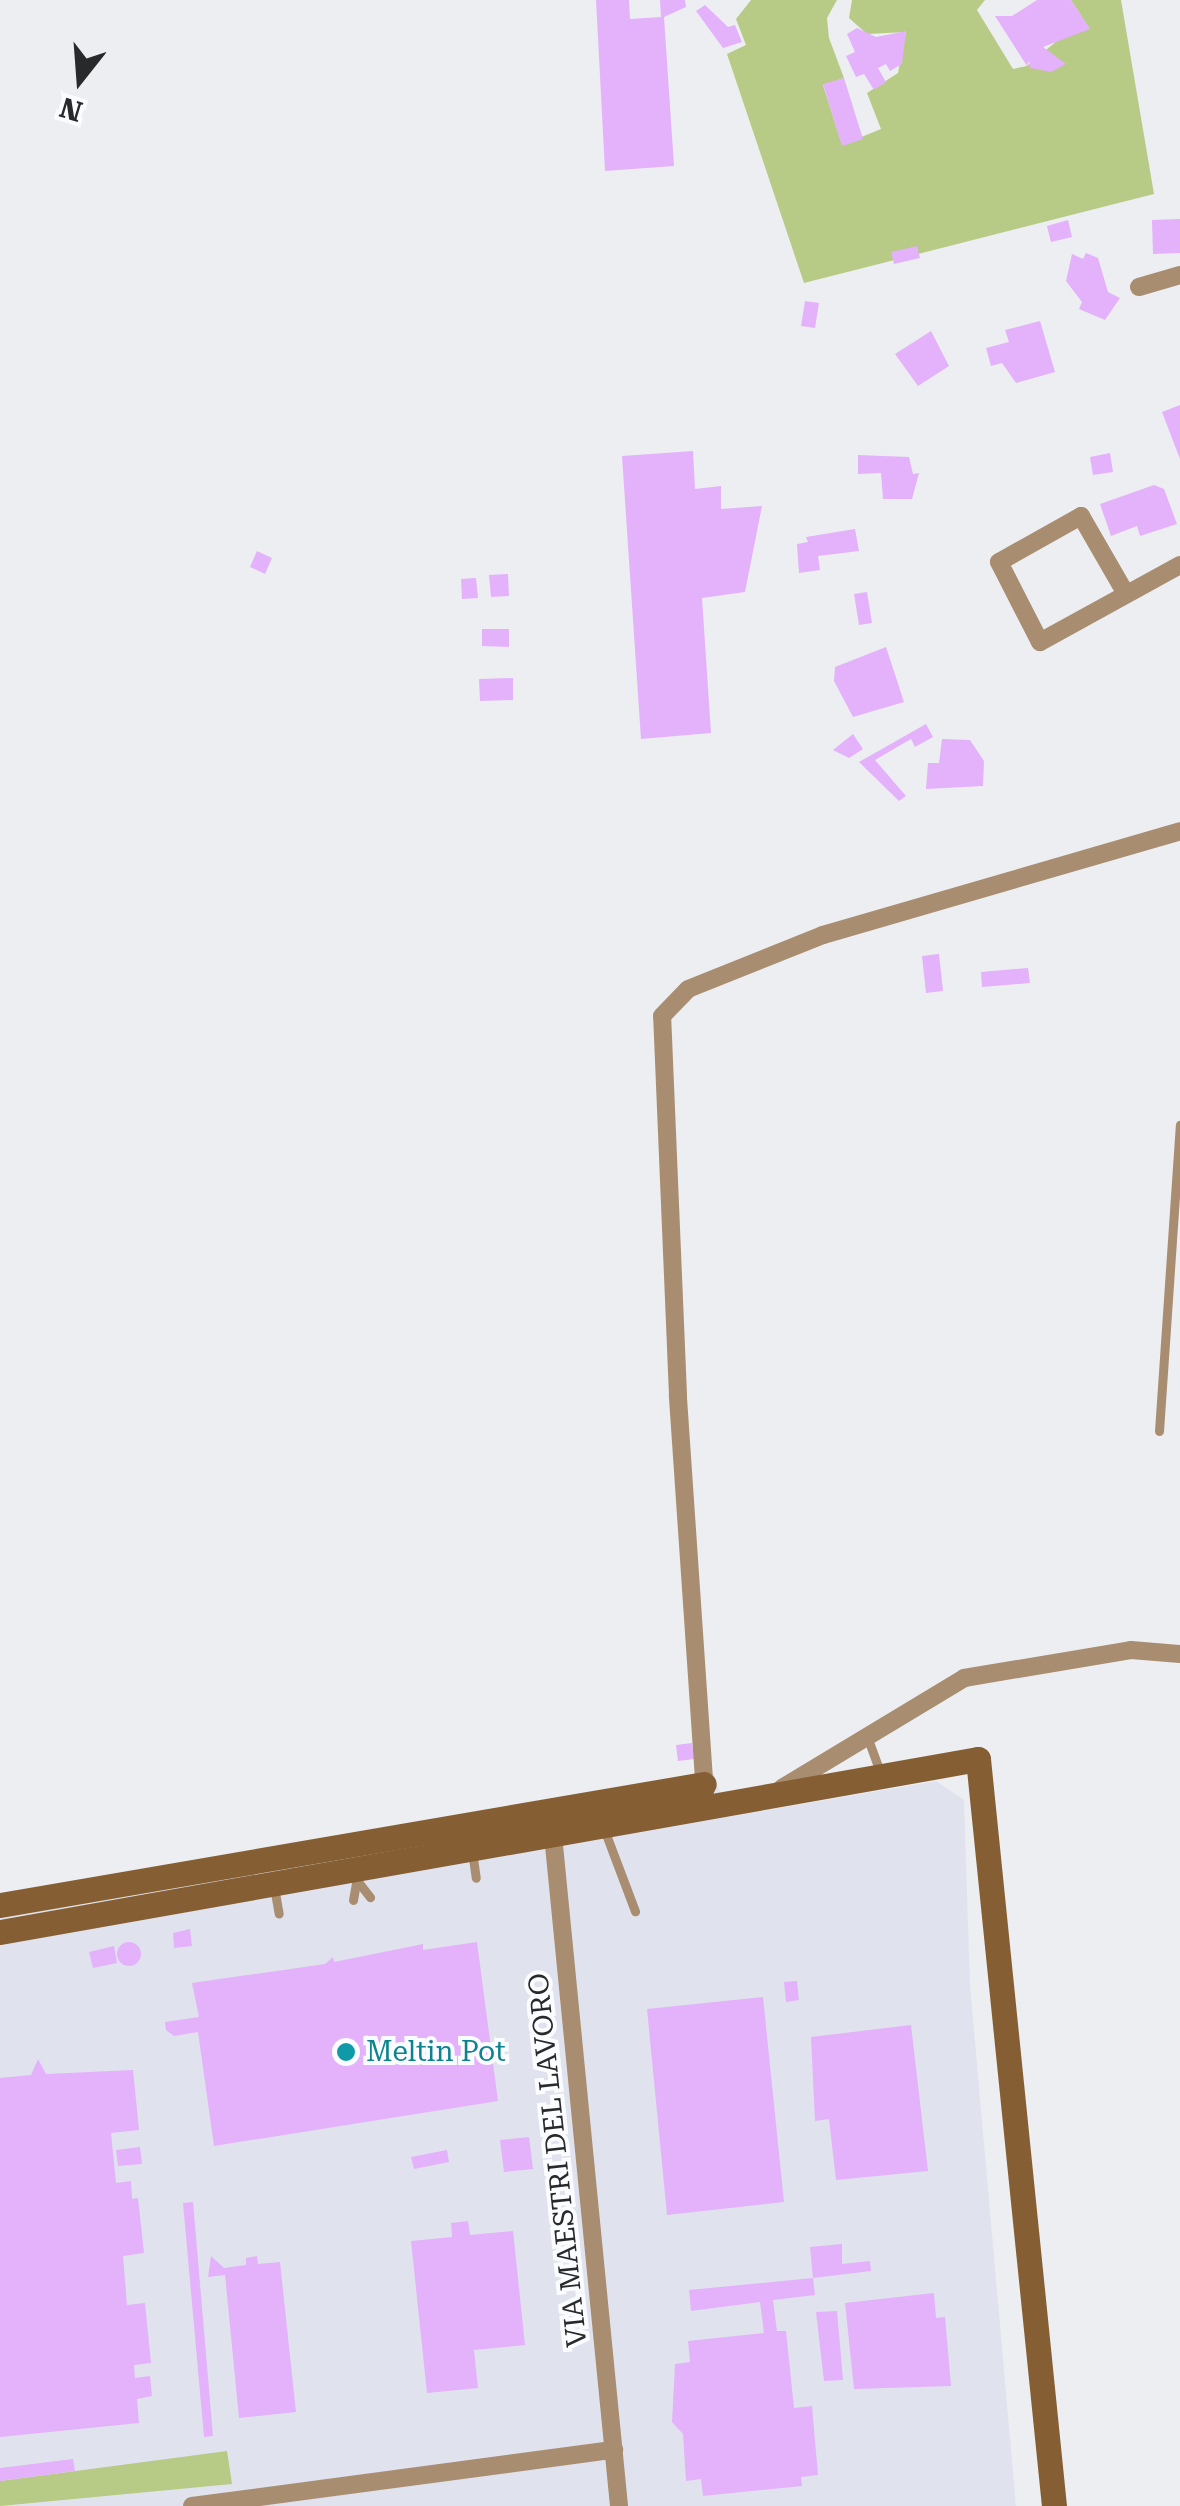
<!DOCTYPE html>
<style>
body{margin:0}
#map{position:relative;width:1180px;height:2506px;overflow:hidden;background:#edeef2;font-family:"Roboto Serif",serif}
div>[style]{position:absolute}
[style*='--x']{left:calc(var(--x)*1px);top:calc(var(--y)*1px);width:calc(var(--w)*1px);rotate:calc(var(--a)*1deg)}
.built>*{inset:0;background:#e0e3ee}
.green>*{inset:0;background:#b7ca86}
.building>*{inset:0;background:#e4b1fb}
.round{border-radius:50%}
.lane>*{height:9px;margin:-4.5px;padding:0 4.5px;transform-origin:4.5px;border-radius:4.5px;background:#a98d71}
.street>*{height:18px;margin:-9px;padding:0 9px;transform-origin:9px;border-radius:9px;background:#a98d71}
.secondary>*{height:25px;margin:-12.5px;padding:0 12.5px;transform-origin:12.5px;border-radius:12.5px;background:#855f33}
.dots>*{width:28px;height:28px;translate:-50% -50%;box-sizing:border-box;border:5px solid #fbfcff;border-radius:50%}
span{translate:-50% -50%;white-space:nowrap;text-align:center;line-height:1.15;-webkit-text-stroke:8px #fbfcff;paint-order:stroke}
.culture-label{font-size:28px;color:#0d838f}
.left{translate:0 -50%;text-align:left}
.street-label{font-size:28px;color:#28292a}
.north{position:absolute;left:30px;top:30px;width:100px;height:100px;-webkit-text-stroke:8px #fbfcff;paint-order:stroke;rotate:197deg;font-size:28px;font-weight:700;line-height:40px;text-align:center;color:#28292a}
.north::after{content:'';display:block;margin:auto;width:35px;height:45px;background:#28292a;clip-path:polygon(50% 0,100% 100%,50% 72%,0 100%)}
</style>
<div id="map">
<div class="built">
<i style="clip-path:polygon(714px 1774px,728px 1817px,936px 1781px,964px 1800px,970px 1985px,1016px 2506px,0 2506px,0 1894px)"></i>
</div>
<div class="green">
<i style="clip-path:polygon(751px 0,837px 0,827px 18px,829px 38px,844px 78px,823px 85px,842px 145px,881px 129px,867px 93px,898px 73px,906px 32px,867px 34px,849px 18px,852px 0,985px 0,977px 10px,1013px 69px,1027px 66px,1064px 35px,1089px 28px,1071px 0,1121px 0,1154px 194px,804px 283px,727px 54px,746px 45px,736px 19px)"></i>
<i style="clip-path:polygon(227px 2451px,232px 2484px,0 2506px,0 2481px)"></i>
</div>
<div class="building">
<i style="clip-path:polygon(596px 0,629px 0,630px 19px,661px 17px,660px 0,685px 0,686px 7px,664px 17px,674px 166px,605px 171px)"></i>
<i style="clip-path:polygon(1037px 0,1071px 0,1090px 29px,1043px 47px,1066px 64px,1051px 72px,1030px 68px,1029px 61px,1027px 66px,995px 16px,1012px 16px)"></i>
<i style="clip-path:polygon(705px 5px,728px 27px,735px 25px,742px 42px,723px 48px,696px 11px)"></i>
<i style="clip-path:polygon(857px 28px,876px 37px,906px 31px,902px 64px,890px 71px,886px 64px,878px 68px,886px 82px,874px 90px,864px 74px,856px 77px,846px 56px,855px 52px,847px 34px)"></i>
<i style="clip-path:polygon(844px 78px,863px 139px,842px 146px,823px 84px)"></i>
<i style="clip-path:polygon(1180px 219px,1180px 253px,1153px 254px,1152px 220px)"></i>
<i style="clip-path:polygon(1068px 220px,1072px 237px,1051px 242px,1047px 226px)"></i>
<i style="clip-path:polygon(917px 246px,920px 258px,894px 264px,891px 252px)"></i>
<i style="clip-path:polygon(1086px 253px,1098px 258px,1108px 292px,1120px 298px,1105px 320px,1079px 309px,1082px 302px,1066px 281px,1072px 254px,1083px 259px)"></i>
<i style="clip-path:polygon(805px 301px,819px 303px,815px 328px,801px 326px)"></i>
<i style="clip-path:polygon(1040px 321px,1055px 372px,1016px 383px,1002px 363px,991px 366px,986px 348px,1009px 342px,1005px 330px)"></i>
<i style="clip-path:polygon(931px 331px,949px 366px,918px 386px,895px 354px)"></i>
<i style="clip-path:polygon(1180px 405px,1180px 459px,1162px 412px)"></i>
<i style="clip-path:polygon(693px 451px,695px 489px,721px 486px,721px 509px,762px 506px,745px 592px,702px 598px,711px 733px,641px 739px,622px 456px)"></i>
<i style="clip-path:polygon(1110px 453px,1113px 472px,1093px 475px,1090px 457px)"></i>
<i style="clip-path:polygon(858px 455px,909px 457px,913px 474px,919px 473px,912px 499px,883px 499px,881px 473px,858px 474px)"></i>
<i style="clip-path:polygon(1154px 485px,1164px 489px,1177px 524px,1140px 536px,1137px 526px,1111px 536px,1100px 504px)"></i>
<i style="clip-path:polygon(855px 529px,859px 551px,818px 556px,820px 570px,799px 573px,797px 544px,808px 542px,806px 537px)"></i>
<i style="clip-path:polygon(257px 551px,272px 558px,265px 574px,250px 567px)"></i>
<i style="clip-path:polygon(508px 574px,509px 596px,491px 597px,489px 575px)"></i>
<i style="clip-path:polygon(476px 578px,478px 598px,462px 599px,461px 579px)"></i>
<i style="clip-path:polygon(867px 592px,872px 623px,859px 625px,854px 594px)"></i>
<i style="clip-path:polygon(482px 629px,509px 629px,509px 647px,482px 646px)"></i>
<i style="clip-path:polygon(886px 647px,904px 702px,853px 717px,834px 681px,835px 667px)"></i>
<i style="clip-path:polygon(513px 678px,513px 700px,480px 701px,479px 679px)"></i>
<i style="clip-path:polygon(926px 724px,933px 737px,915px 747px,911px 739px,875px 760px,906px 796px,899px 801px,859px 762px)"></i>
<i style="clip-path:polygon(853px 734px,863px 749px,849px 758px,833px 750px)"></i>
<i style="clip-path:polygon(942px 739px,970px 740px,984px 761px,983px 786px,926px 789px,928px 763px,939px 763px)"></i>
<i style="clip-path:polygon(939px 954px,943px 991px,926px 993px,922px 956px)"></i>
<i style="clip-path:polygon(1028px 968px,1030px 983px,982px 987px,981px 972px)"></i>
<i style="clip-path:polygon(692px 1743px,694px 1759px,678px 1761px,676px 1745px)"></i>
<i style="clip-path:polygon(190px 1929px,192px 1946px,174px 1948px,173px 1933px)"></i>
<i style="clip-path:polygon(477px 1942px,498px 2101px,214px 2146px,198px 2032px,174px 2036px,166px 2030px,165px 2022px,199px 2017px,192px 1983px,325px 1964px,333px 1957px,334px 1962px,423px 1944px,423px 1950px)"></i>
<i class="round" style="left:117px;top:1942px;width:24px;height:24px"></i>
<i style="clip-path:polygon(114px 1946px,117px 1963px,93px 1968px,89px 1952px)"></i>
<i style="clip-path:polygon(797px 1981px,799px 2000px,786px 2002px,784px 1982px)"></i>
<i style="clip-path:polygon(763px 1997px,784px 2202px,667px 2215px,647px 2009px)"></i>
<i style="clip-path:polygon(911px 2025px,928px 2171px,836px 2180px,829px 2119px,815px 2121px,811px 2037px)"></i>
<i style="clip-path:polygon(38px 2059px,46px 2074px,133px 2070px,139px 2130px,111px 2133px,116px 2183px,131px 2181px,132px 2199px,138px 2198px,144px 2253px,123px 2256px,127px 2305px,145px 2303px,151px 2363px,134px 2365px,135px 2378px,150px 2376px,152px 2396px,137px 2399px,139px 2423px,0 2437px,0 2078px,31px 2075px)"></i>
<i style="clip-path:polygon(529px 2137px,533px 2169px,504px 2172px,500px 2140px)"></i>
<i style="clip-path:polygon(140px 2147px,142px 2164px,118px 2166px,116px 2150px)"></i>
<i style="clip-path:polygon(447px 2150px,449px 2162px,414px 2169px,411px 2157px)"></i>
<i style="clip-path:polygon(193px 2202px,213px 2436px,204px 2437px,183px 2203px)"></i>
<i style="clip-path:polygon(468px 2221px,470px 2235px,513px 2231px,525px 2345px,474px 2350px,478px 2388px,427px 2393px,411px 2241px,452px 2237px,451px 2223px)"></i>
<i style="clip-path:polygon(842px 2244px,842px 2264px,870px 2261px,871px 2271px,813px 2278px,810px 2247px)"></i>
<i style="clip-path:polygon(211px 2256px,224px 2268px,246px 2265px,246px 2258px,257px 2256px,258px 2264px,280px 2262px,296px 2412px,239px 2418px,225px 2275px,208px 2277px)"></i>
<i style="clip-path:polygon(813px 2278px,815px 2295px,773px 2300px,777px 2331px,786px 2331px,794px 2408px,812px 2406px,818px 2475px,801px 2477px,802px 2486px,703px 2496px,701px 2479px,686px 2481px,683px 2434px,672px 2422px,675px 2364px,690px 2362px,688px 2341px,764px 2333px,760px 2302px,691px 2311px,689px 2290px)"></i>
<i style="clip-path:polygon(934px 2293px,936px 2318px,945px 2317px,951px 2386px,854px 2389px,845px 2303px)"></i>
<i style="clip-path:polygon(837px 2311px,843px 2380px,824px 2381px,816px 2312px)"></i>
<i style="clip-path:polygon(73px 2459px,75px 2471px,0 2481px,0 2468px)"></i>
</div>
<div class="lane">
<i style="--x:1159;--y:1431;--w:307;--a:-86.1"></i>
<i style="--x:868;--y:1739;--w:35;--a:70"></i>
<i style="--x:604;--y:1829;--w:88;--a:69.3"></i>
<i style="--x:472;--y:1851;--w:27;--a:82"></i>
<i style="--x:359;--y:1883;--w:18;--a:52"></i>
<i style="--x:274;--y:1887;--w:27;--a:80"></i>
<i style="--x:353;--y:1900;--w:29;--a:-80"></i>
</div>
<div class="street">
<i style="--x:1139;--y:287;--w:43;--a:-16.3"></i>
<i style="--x:1126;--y:594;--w:90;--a:-120"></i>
<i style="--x:1081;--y:516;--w:94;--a:150.7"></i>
<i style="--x:999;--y:562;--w:90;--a:62.9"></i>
<i style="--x:1040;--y:642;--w:160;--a:-28.8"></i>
<i style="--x:782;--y:1788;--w:213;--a:-31.1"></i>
<i style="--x:964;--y:1678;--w:169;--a:-9.5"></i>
<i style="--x:1131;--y:1650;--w:49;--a:4.7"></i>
<i style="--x:705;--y:1794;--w:400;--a:-93.9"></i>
<i style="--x:678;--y:1395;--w:379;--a:-92.4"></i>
<i style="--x:662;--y:1016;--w:37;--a:-46"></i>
<i style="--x:688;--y:989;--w:145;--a:-21.8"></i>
<i style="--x:823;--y:935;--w:372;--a:-16.2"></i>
<i style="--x:552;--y:1825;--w:684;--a:84.38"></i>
<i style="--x:192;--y:2506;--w:426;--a:-7.6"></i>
</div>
<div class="secondary">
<i style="--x:0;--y:1905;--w:714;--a:-9.75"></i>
<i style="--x:0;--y:1932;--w:993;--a:-10.03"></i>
<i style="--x:978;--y:1759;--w:751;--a:84.19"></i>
</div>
<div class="dots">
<i style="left:346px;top:2052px;background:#0f9aa8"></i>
</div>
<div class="culture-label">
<span class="left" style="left:366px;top:2052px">Meltin Pot</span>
</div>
<div class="street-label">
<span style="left:558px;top:2160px;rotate:-96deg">VIA MAESTRI DEL LAVORO</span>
</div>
<div class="north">N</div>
</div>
